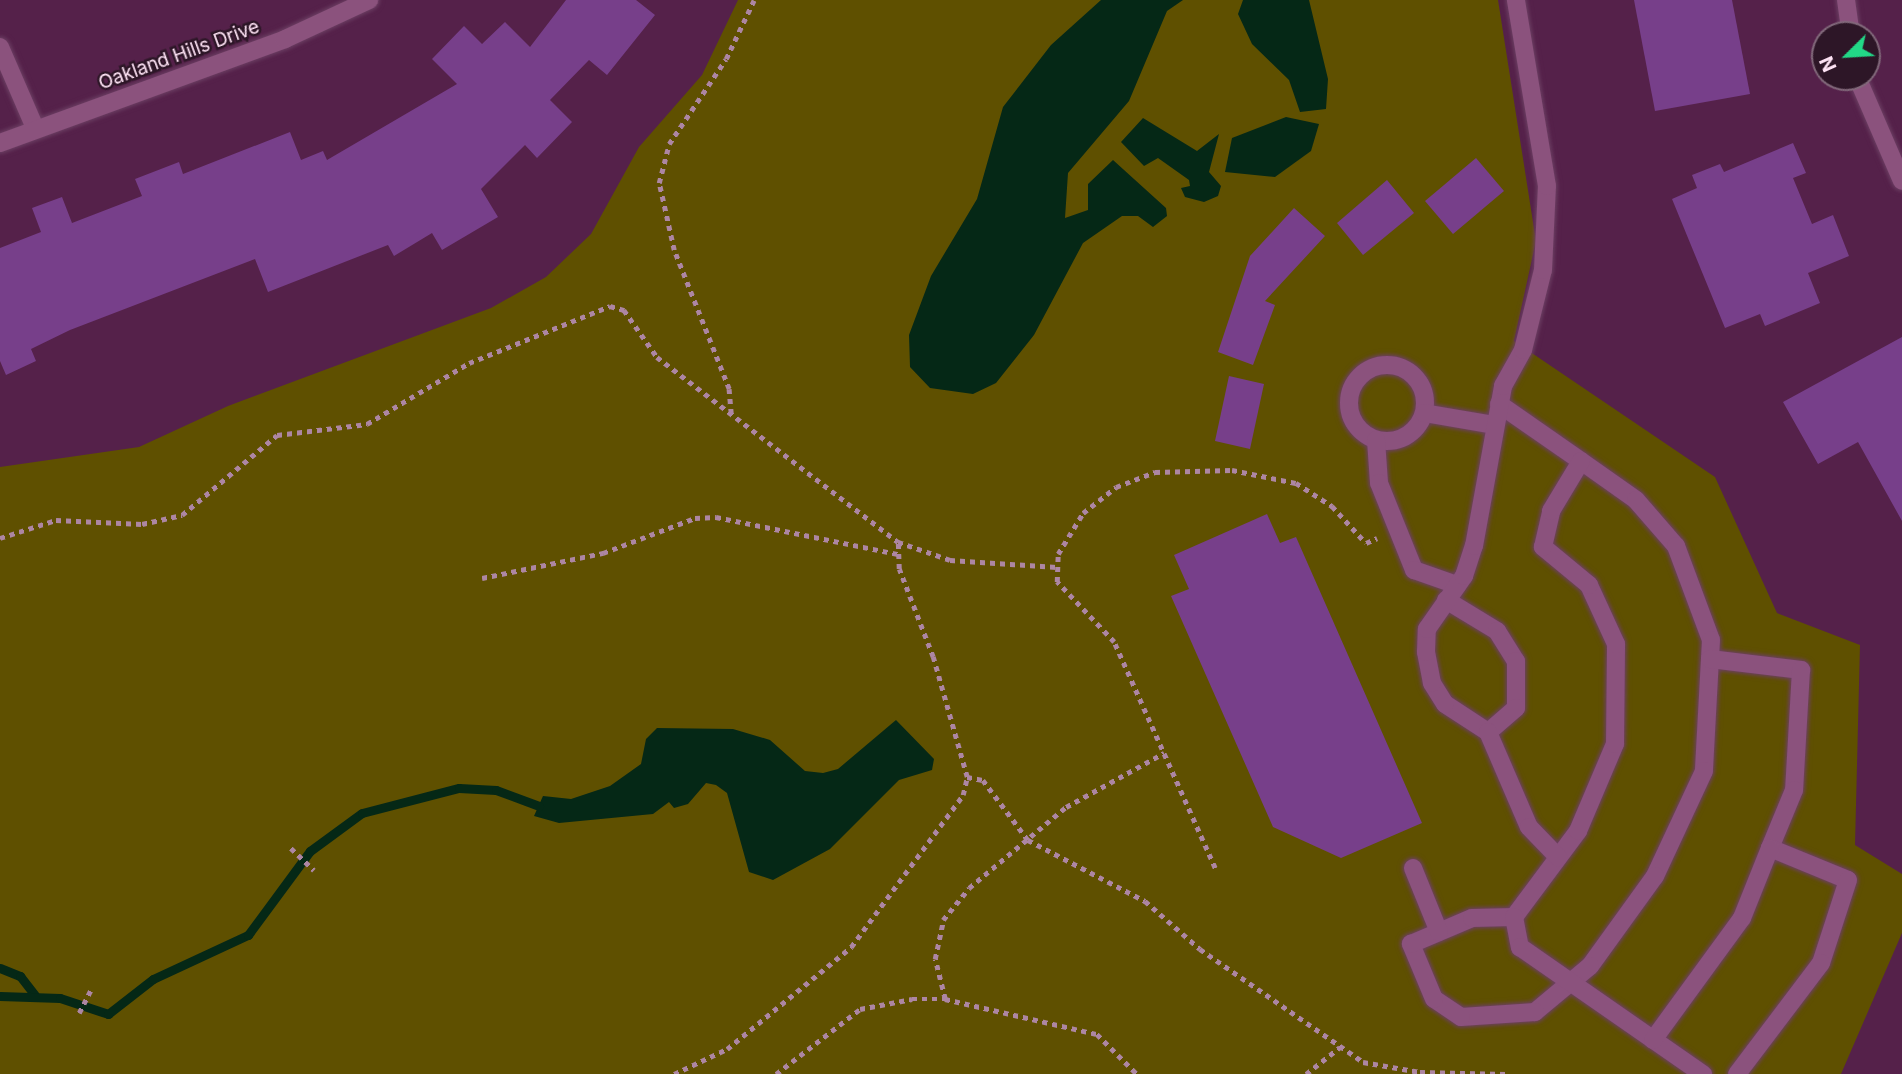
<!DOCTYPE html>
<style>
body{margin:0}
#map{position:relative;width:1902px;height:1074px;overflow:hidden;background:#55214a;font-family:Inter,sans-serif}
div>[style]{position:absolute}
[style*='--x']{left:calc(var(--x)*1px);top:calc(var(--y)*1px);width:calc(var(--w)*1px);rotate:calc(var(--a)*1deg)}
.green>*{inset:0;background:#5f5000}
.water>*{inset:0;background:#052816}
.stream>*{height:9px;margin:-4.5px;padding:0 4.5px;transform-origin:4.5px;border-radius:4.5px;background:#052816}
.building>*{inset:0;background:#773f8a}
.path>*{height:4.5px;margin-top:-2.25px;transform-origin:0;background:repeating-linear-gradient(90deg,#ad86a3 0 5px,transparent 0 10px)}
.roads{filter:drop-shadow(0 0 2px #6c3f63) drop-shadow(0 0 2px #6c3f63)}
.minor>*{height:18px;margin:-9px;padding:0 9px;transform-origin:9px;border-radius:9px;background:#8b527d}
.minor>.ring{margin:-9px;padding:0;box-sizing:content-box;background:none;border:18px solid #8b527d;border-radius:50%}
span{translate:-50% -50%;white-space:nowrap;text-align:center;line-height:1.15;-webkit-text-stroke:5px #2d1627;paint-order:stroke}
.street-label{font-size:19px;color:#ffe4f6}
.north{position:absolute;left:1811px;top:21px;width:70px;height:70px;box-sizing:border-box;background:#2d1627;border:2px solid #81687a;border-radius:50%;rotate:246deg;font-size:19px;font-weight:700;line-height:28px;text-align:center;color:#ffe4f6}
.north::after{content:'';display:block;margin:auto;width:24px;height:32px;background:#22d887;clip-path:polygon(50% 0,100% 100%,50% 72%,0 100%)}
</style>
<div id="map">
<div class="green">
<i style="clip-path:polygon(738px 0,1498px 0,1536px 241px,1514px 341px,1715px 477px,1777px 613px,1860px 645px,1855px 845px,1902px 874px,1902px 933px,1841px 1074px,0 1074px,0 467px,139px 447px,228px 406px,491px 308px,546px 277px,591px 234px,639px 147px,702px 75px)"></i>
</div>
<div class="water">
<i style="clip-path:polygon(1101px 0,1183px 0,1167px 11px,1129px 101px,1068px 173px,1065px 218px,1088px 210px,1088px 184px,1113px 160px,1166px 208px,1167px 216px,1153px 227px,1138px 216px,1122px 216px,1083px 243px,1034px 335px,996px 383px,973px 394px,930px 388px,910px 367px,909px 335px,931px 276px,977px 199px,1003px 107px,1051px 45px)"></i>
<i style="clip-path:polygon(1243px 0,1309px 0,1328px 79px,1326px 109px,1300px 112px,1289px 80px,1252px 44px,1238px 14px)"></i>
<i style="clip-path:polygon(1286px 117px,1319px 124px,1311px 151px,1275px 177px,1225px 172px,1232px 138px)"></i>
<i style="clip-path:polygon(1143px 118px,1197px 151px,1219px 134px,1209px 172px,1221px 186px,1218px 196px,1204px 202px,1185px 197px,1181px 188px,1190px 186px,1189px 180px,1158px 158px,1144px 166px,1121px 142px)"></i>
<i style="clip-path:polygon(896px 720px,934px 759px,932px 770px,899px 780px,830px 849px,773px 880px,749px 872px,727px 793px,716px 785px,706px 783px,688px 804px,674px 808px,669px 802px,653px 814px,559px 823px,534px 816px,543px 796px,571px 799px,610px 786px,641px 764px,646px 739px,657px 728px,733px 729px,770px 740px,805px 771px,823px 773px,838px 769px)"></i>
</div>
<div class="stream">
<i style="--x:0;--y:968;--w:22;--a:22"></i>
<i style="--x:20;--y:976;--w:24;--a:52"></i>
<i style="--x:0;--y:996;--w:60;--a:1.9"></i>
<i style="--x:60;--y:998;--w:51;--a:18.4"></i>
<i style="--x:108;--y:1014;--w:57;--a:-37.9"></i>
<i style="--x:153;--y:979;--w:105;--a:-24.9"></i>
<i style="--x:248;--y:935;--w:104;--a:-53.6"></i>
<i style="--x:310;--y:851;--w:64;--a:-36.2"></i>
<i style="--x:362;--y:813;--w:100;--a:-14.5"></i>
<i style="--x:459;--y:788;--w:37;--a:3"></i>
<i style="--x:496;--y:790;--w:46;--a:20.4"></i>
</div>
<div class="building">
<i style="clip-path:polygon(566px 0,636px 0,655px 15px,607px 75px,589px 60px,550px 100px,572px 122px,537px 158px,525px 145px,481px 189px,498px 217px,442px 250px,432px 233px,394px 256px,388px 245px,268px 292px,255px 259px,70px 330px,31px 349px,36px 361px,6px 375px,0 361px,0 248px,41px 232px,32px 208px,62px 197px,72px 223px,142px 196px,135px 179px,179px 162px,183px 174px,290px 132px,301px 160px,323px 151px,327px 160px,457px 84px,432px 59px,464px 26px,482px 44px,505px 22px,530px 47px)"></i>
<i style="clip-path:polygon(1634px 0,1732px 0,1750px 94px,1655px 111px)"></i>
<i style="clip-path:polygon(1793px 143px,1806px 173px,1793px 178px,1812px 224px,1833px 215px,1849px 256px,1808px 273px,1820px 303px,1765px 326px,1760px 314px,1725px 328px,1672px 199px,1697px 188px,1692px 175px,1720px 164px,1724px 172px)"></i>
<i style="clip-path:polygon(1476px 158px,1504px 191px,1453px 234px,1425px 201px)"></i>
<i style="clip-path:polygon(1387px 180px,1414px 213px,1363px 255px,1337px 223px)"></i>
<i style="clip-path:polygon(1294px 208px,1325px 236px,1265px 301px,1275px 305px,1253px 365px,1218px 352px,1250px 256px)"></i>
<i style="clip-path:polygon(1902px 337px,1902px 521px,1858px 442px,1818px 464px,1783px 402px)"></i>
<i style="clip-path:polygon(1229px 376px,1264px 384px,1250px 449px,1215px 441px)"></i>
<i style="clip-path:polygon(1267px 514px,1280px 543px,1296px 537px,1422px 823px,1341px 858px,1273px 827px,1171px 596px,1189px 589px,1174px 555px)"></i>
</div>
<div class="path">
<i style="--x:731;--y:414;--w:25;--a:-95"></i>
<i style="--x:729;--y:389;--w:149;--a:-111.6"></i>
<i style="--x:674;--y:250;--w:69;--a:-102.6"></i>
<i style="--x:659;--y:183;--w:40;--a:-75.6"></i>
<i style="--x:669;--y:144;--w:102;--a:-56.2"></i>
<i style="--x:726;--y:59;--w:65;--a:-64.6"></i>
<i style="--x:0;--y:538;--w:59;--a:-17.8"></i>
<i style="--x:56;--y:520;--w:86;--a:2.7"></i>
<i style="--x:142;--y:524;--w:41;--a:-12.7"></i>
<i style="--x:182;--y:515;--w:124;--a:-40.1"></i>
<i style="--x:277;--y:435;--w:91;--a:-7"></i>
<i style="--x:367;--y:424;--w:119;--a:-30.9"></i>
<i style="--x:469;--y:363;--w:152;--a:-22"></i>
<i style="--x:610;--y:306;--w:15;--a:16"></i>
<i style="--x:624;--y:310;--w:57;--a:54.9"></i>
<i style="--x:657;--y:357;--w:304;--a:37.5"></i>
<i style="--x:898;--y:542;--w:55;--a:19.1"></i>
<i style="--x:950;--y:560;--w:107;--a:3.7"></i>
<i style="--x:482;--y:578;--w:124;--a:-11.7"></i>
<i style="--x:603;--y:553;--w:98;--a:-20.8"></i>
<i style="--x:695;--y:518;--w:21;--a:-3"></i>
<i style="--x:716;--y:517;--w:186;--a:11.5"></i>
<i style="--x:967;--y:777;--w:16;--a:11"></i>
<i style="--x:983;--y:780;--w:75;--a:53.1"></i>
<i style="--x:1028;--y:840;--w:132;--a:27.5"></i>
<i style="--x:1145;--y:901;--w:73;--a:41.1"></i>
<i style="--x:1200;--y:949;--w:198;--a:34.7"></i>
<i style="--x:1363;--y:1062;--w:58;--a:10"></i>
<i style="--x:1420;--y:1072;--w:86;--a:1.3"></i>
<i style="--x:291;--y:848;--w:32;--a:44"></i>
<i style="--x:1215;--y:868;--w:248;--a:-114.1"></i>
<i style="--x:1114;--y:642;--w:83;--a:-133.5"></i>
<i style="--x:1057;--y:582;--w:28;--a:-88"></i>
<i style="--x:1058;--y:554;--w:48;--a:-58.6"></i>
<i style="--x:1083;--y:513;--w:42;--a:-38.2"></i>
<i style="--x:1116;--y:487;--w:42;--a:-21"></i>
<i style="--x:1155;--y:472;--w:77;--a:-1.5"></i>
<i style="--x:1232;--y:470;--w:65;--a:11.5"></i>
<i style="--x:1296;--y:483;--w:43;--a:32.6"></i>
<i style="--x:1332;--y:506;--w:50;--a:47.4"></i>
<i style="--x:1366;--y:543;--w:12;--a:-24"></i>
<i style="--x:945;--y:999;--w:41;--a:-104"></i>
<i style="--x:935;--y:959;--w:40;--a:-78"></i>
<i style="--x:943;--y:920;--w:41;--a:-50.9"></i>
<i style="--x:969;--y:888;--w:126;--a:-39.9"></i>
<i style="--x:1066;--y:807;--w:112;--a:-28.9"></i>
<i style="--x:79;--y:1013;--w:25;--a:-63"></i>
<i style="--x:674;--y:1074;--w:59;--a:-25.3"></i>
<i style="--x:727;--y:1049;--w:161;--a:-39.4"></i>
<i style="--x:851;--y:947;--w:189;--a:-53.6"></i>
<i style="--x:963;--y:795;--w:18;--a:-77"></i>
<i style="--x:967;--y:777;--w:125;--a:-105.8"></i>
<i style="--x:933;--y:657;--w:94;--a:-111.1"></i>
<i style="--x:899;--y:569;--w:27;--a:-92"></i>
<i style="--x:776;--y:1074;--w:106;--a:-37.7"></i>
<i style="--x:860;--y:1009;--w:53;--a:-10.9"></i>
<i style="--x:912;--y:999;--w:33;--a:0"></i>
<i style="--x:945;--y:999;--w:156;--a:13"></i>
<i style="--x:1097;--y:1034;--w:57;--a:45"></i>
<i style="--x:1306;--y:1074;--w:43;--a:-38.5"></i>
</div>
<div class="roads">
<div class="minor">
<i style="--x:1846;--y:0;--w:35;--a:82"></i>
<i style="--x:0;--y:47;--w:90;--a:66.6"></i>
<i style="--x:1857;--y:77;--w:113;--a:66.6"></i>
<i style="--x:0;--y:143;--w:303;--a:-20"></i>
<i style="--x:285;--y:39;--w:93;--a:-24.9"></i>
<i class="ring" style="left:1349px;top:365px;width:58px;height:58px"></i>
<i style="--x:1499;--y:404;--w:100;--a:34.8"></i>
<i style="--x:1581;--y:461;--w:67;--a:35.3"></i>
<i style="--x:1636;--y:500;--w:61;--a:49"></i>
<i style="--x:1676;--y:546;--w:100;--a:69.6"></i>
<i style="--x:1711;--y:640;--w:131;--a:93.1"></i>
<i style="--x:1704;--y:771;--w:116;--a:115"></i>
<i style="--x:1655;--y:876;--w:111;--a:125.8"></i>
<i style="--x:1590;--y:966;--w:72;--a:140.1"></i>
<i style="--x:1535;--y:1012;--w:74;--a:176.1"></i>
<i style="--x:1461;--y:1017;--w:32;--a:-146"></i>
<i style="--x:1434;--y:999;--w:60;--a:-112.7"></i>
<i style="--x:1411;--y:944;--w:66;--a:-23.1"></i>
<i style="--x:1472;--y:918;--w:42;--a:-1.4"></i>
<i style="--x:1514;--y:917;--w:107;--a:-53.3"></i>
<i style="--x:1578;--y:831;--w:95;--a:-67"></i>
<i style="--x:1615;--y:744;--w:100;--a:-89.4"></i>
<i style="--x:1616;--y:644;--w:65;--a:-114.6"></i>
<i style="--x:1589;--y:585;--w:60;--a:-140.4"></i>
<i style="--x:1543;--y:547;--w:37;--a:-77"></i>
<i style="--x:1551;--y:511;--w:58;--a:-59"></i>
<i style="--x:1424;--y:413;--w:72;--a:9.6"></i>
<i style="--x:1376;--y:440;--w:43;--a:86"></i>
<i style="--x:1379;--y:483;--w:94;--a:68.1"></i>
<i style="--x:1414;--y:570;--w:46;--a:19.2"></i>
<i style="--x:1446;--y:600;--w:60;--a:31.3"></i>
<i style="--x:1497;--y:631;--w:36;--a:58"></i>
<i style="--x:1516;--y:661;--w:47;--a:90"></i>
<i style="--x:1516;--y:708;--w:37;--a:139"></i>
<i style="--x:1710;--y:659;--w:92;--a:6.9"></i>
<i style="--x:1801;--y:670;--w:120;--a:93.3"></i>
<i style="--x:1794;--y:790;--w:63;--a:112.5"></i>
<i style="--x:1770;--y:848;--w:84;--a:22.3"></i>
<i style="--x:1848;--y:880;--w:87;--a:108"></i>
<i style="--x:1821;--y:963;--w:139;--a:127.1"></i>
<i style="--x:1488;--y:732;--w:51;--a:-146.9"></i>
<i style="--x:1445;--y:704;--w:25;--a:-122"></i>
<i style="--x:1432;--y:683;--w:32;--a:-101"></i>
<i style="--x:1426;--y:652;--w:23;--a:-88"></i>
<i style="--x:1427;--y:629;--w:65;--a:-55.1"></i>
<i style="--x:1464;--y:576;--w:32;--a:-72"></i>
<i style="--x:1474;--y:546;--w:163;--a:-79.7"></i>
<i style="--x:1503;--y:386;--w:41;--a:-60.9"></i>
<i style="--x:1523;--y:350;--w:82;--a:-76"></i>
<i style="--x:1543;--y:270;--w:84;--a:-87.3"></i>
<i style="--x:1547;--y:186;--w:189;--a:-99.5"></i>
<i style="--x:1488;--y:732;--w:103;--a:66.7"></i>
<i style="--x:1529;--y:827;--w:42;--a:46"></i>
<i style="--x:1413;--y:868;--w:69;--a:67.9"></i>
<i style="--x:1514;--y:917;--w:31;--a:79"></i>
<i style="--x:1520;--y:947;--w:223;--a:34.8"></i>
<i style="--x:1653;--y:1040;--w:151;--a:-53.9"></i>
<i style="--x:1742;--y:918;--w:75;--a:-68.2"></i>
</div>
</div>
<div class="street-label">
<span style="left:179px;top:55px;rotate:-20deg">Oakland Hills Drive</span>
</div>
<div class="north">N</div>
</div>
